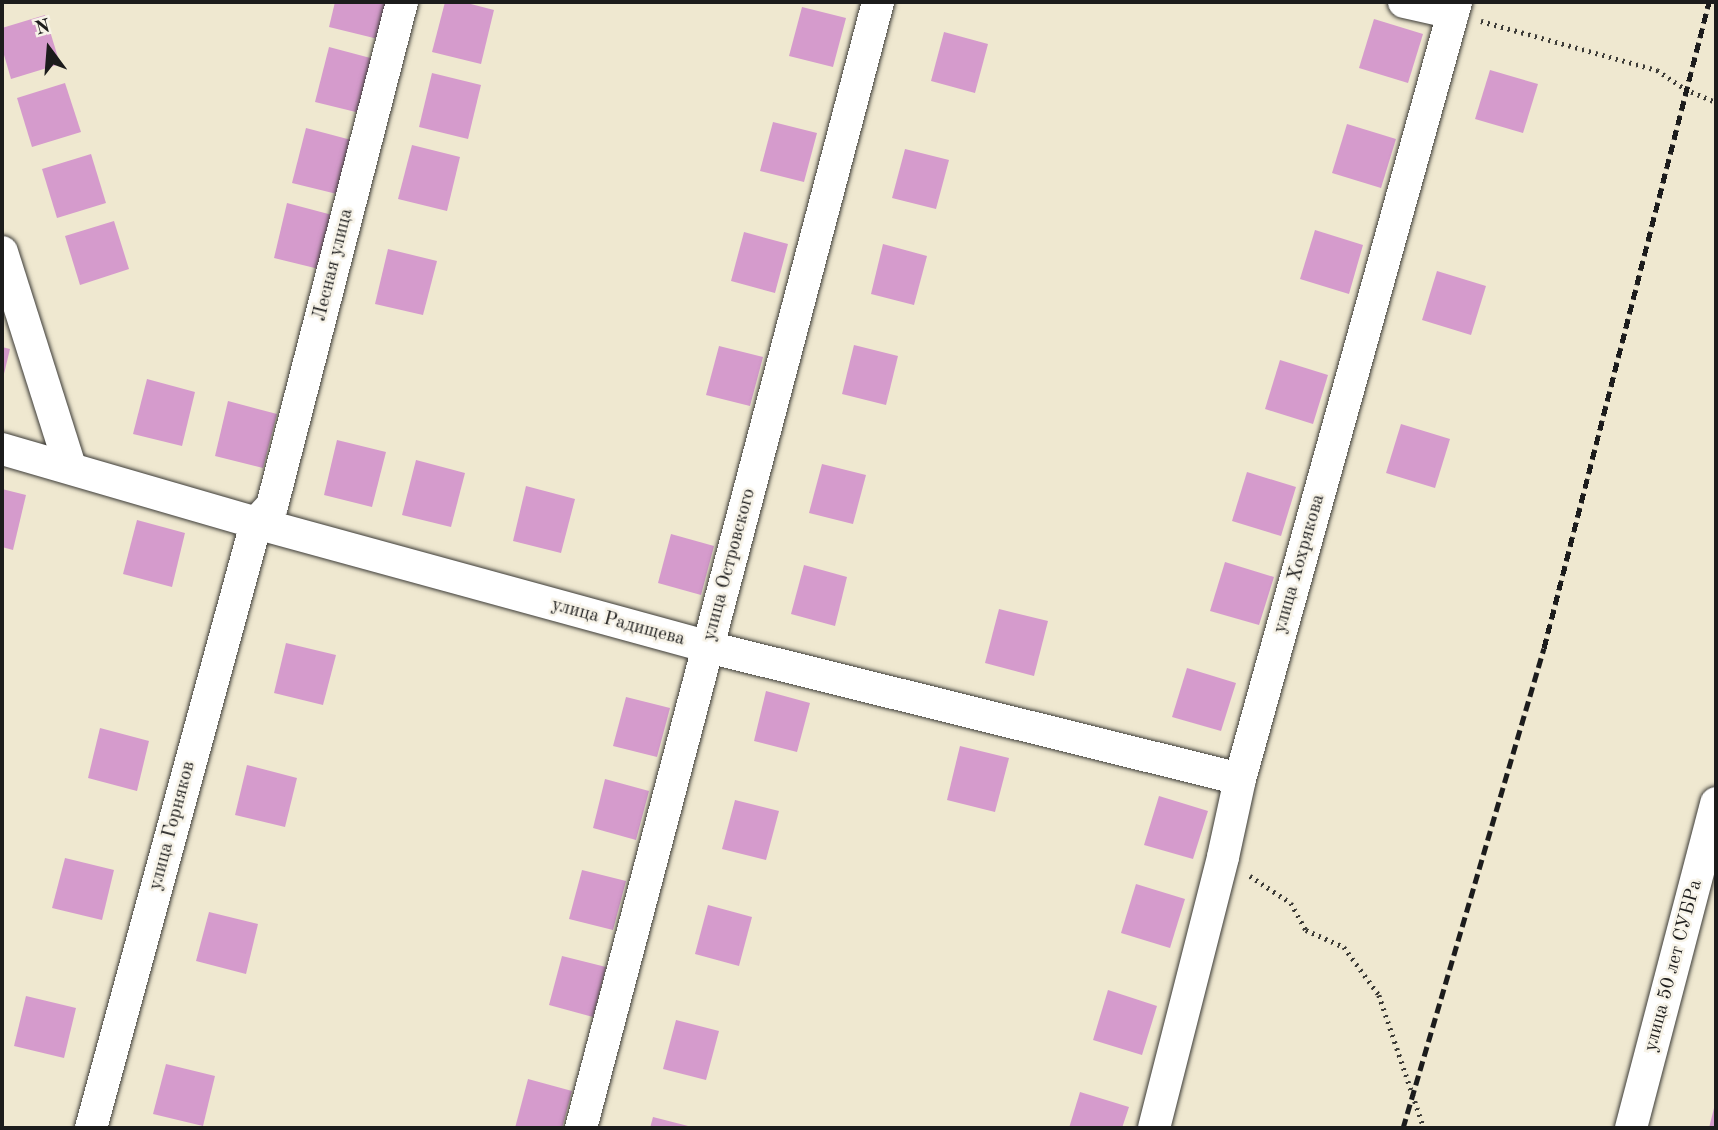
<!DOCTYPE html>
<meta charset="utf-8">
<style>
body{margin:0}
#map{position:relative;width:1718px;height:1130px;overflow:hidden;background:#efe8d0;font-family:"Old Standard TT",serif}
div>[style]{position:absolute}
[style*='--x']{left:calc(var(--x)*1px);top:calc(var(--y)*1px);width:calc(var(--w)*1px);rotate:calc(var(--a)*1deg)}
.building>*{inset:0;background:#d59bcc}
.path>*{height:4.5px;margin-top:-2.25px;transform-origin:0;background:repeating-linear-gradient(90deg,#3c3b37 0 2px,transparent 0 7px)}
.roads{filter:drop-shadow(0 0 2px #3c3b37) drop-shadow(0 0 2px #3c3b37)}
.minor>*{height:32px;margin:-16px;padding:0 16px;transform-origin:16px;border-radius:16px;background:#fff}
.rail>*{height:5px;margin-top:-2.5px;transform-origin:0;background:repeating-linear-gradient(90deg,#1c1c1c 0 10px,transparent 0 15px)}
span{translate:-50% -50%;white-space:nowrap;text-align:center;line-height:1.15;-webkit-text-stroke:5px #f7f3e8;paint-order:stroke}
.street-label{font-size:19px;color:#1c1c1c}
.frame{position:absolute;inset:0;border:4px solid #1c1c1c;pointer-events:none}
.north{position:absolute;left:14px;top:14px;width:70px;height:70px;-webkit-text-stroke:5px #f7f3e8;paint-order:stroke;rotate:344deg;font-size:19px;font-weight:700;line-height:28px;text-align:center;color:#1c1c1c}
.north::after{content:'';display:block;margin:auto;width:24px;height:32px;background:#1c1c1c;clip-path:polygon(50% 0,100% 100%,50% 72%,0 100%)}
</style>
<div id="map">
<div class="building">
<i style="clip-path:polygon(335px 2px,387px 2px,378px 39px,329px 27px)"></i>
<i style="clip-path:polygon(445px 2px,463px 2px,494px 10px,481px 64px,432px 52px)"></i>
<i style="clip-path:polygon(802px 7px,846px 18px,833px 67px,789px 56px)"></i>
<i style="clip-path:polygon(45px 15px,60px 64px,11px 79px,2px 48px,2px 28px)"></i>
<i style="clip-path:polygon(1374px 19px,1423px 34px,1408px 83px,1359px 68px)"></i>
<i style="clip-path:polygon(944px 32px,988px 44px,975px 93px,931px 81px)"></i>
<i style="clip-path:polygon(329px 47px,378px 60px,364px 114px,315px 102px)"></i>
<i style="clip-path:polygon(1490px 70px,1538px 84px,1523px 133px,1475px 119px)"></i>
<i style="clip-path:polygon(432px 73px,481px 85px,468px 139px,419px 127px)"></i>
<i style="clip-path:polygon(65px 83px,81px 132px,32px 147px,17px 98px)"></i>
<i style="clip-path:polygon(773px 122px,817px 133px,804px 182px,760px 171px)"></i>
<i style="clip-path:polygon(1347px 124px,1396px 139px,1381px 188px,1332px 173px)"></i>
<i style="clip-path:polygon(306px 128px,355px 141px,341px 195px,292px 183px)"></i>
<i style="clip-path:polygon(412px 145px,460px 157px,447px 211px,398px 199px)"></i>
<i style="clip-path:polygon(905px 149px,949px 160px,936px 209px,892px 198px)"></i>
<i style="clip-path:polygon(91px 154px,106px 203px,57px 218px,42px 169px)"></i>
<i style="clip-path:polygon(287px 203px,336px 216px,323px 270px,274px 258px)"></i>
<i style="clip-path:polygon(114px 221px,129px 269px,80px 285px,65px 236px)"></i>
<i style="clip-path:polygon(1315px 230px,1363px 245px,1349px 294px,1300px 279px)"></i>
<i style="clip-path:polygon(744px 232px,788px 244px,775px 293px,731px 281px)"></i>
<i style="clip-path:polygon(883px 244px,927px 256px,914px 305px,871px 294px)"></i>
<i style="clip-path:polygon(388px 249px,437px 261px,423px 315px,375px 304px)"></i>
<i style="clip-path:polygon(1437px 271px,1486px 286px,1471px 335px,1422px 320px)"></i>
<i style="clip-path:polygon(854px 345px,898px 356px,886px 405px,842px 394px)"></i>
<i style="clip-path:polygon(719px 346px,763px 357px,750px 406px,706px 395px)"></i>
<i style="clip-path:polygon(2px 347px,10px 349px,3px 378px,2px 378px)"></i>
<i style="clip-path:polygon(1280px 360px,1328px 375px,1313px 424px,1265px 409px)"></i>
<i style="clip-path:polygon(147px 379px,195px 392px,182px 446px,133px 434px)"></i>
<i style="clip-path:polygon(228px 401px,277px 414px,263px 468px,215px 456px)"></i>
<i style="clip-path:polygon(1401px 424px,1450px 439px,1435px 488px,1386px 473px)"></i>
<i style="clip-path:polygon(337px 440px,386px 452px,372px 507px,324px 495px)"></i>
<i style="clip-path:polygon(416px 460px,465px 473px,451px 527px,402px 515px)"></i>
<i style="clip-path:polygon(822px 464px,866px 475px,853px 524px,809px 513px)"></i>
<i style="clip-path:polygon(1247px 472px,1296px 487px,1281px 536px,1232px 521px)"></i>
<i style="clip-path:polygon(526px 486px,575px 499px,561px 553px,513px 541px)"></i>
<i style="clip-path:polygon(2px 489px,26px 495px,13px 550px,2px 547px)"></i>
<i style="clip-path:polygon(137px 520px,185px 533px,172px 587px,123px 574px)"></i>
<i style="clip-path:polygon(671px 534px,714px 546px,701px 595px,658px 583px)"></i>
<i style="clip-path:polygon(1225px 562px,1274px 577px,1259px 625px,1210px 611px)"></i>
<i style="clip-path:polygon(804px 565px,847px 577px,835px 626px,791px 614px)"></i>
<i style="clip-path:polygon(999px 609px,1048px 621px,1034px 676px,985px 663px)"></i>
<i style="clip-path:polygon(286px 643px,336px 655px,323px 705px,274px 693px)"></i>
<i style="clip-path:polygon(1187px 668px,1236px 683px,1221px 731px,1172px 717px)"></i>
<i style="clip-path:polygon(766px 691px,810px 703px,797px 752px,754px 741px)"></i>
<i style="clip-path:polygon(626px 697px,670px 708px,657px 757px,613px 746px)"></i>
<i style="clip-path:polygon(100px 728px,149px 741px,137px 791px,88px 778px)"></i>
<i style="clip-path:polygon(960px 746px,1009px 758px,995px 812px,947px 800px)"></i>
<i style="clip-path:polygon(247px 765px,297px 778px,285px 827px,235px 815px)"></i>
<i style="clip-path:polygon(605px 779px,649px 791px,636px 840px,593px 828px)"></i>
<i style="clip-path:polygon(1159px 796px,1208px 811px,1193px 859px,1144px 845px)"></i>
<i style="clip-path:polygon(735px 800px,779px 811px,766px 860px,722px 849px)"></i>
<i style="clip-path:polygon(65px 858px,114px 870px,102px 920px,52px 908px)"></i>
<i style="clip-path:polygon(582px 870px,626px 881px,613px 930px,569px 919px)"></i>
<i style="clip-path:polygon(1136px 884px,1185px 899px,1170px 948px,1121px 933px)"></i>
<i style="clip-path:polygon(708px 905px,752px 917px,739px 966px,695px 954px)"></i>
<i style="clip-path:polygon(209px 912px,258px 924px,246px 974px,196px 961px)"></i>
<i style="clip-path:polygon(562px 956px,606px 967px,593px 1017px,549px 1005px)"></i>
<i style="clip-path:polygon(1108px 990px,1157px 1006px,1142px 1055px,1093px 1040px)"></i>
<i style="clip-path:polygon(26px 996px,76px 1008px,64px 1058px,14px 1046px)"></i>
<i style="clip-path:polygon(676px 1020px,719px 1031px,706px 1080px,663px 1069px)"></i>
<i style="clip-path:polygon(166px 1064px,215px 1076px,203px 1126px,153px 1114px)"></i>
<i style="clip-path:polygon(528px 1079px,572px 1091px,562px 1128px,515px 1128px)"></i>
<i style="clip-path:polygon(1080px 1092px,1129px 1107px,1122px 1128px,1069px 1128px)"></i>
<i style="clip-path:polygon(1715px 1104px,1716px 1128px,1709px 1128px)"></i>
<i style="clip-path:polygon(653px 1117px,692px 1127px,692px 1128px,650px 1128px)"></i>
</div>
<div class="path">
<i style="--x:1481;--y:21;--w:183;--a:15.6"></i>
<i style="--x:1657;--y:70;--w:34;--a:34"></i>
<i style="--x:1685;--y:89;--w:34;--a:23"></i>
<i style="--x:1250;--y:876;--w:49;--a:33.4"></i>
<i style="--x:1291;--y:903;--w:31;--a:61"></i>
<i style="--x:1306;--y:930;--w:42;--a:24.1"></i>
<i style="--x:1344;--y:947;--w:59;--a:53.9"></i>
<i style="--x:1379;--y:995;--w:140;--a:71.3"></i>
</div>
<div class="roads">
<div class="minor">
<i style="--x:1404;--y:2;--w:50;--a:12.7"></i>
<i style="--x:2;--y:252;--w:225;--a:72.4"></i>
<i style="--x:2;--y:449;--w:265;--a:16.2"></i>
<i style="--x:256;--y:523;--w:469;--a:15.3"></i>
<i style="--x:708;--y:647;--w:548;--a:13.93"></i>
<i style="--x:91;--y:1128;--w:627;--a:-74.74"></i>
<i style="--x:256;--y:523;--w:23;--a:-47"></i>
<i style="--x:272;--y:506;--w:520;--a:-75.54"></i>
<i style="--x:581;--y:1128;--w:1165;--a:-75.22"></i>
<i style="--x:1154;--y:1128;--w:280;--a:-75.7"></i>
<i style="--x:1223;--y:857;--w:80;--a:-77.7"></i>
<i style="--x:1240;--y:779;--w:806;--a:-74.46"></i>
<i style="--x:1631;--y:1128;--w:336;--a:-75.3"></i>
</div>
</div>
<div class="rail">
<i style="--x:1403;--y:1128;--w:500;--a:-73.63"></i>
<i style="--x:1544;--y:648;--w:667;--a:-75.67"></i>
</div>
<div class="street-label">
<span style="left:334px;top:265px;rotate:-76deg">Лесная улица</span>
<span style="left:1300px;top:564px;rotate:-74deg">улица Хохрякова</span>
<span style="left:730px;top:565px;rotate:-75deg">улица Островского</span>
<span style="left:618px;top:623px;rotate:15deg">улица Радищева</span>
<span style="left:173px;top:826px;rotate:-75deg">улица Горняков</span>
<span style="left:1674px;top:966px;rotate:-75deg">улица 50 лет СУБРа</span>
</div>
<div class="frame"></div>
<div class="north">N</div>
</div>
